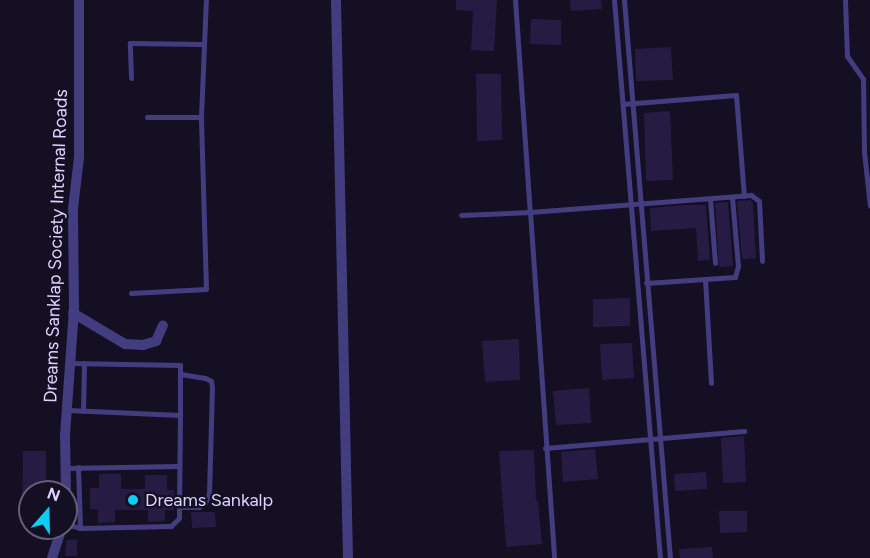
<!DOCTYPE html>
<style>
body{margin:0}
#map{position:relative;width:870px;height:558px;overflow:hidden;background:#140f23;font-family:Figtree,sans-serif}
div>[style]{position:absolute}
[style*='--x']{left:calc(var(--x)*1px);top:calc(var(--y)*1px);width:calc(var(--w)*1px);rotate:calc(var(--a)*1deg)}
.building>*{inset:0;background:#261c43}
.service>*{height:5px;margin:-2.5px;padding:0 2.5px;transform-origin:2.5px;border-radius:2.5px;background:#433d80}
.minor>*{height:10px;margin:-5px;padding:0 5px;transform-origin:5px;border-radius:5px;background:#433d80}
.dots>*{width:16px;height:16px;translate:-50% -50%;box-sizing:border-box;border:3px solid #140f23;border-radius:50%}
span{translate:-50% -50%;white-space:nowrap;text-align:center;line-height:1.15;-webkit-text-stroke:4.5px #140f23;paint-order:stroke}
.street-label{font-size:18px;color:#dbd4fd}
.poi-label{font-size:18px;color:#dbd4fd}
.left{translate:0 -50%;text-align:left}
.north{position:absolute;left:18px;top:480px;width:60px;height:60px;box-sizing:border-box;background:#140f23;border:2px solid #645e7a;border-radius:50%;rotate:20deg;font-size:16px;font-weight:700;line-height:24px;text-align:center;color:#dbd4fd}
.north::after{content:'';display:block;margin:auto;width:21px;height:27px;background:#0ccef1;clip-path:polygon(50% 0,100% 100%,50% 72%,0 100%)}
</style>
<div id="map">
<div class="building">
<i style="clip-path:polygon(456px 0,497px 0,494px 51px,471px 50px,473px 11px,456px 10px)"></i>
<i style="clip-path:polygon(570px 0,601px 0,602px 9px,571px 11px)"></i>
<i style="clip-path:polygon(531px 19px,561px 20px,561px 45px,530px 44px)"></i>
<i style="clip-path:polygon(671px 47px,673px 80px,636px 81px,635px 49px)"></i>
<i style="clip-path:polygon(476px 74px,501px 74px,502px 140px,477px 141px)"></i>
<i style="clip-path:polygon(670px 111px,673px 180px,646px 181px,644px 113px)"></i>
<i style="clip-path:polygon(750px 200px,753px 203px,756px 258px,742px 259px,737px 201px)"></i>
<i style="clip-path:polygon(728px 202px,733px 266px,719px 267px,715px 203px)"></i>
<i style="clip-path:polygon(685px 205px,706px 205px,710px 260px,698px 261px,696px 228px,651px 231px,650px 208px)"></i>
<i style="clip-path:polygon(630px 298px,630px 326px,593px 327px,593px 299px)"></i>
<i style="clip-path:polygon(519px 339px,520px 380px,485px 382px,482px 341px)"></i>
<i style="clip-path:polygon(632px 343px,634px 378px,602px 380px,600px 344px)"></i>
<i style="clip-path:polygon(589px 388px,591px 423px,556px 425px,553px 391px)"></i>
<i style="clip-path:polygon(744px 436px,746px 482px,723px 483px,721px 438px)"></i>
<i style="clip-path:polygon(595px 449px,598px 479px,563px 482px,561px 452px)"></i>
<i style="clip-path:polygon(534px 450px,536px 501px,538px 501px,542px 544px,506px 547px,499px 451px)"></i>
<i style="clip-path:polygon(23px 451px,46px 451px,46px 481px,41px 480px,41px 492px,30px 492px,30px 519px,22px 519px)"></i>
<i style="clip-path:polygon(706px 472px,707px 489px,675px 491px,674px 474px)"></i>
<i style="clip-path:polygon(99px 474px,121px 474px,121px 489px,145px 489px,145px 475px,167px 475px,167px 490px,174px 490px,174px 510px,165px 510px,165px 521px,148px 522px,148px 510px,115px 510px,115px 522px,98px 523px,98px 510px,90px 509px,90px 488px,99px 488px)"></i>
<i style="clip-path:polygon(719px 511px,747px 511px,747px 532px,720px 533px)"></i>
<i style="clip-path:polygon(191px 512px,215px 512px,216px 527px,192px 528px)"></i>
<i style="clip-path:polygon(77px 539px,77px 556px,65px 556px,66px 540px)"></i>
<i style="clip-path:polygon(712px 547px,713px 558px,680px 558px,679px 549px)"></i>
</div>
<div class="service">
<i style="--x:515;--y:0;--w:213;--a:86"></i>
<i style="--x:530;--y:212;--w:222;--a:-4.4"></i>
<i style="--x:751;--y:195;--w:10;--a:37"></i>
<i style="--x:759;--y:201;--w:60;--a:87.1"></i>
<i style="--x:614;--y:0;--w:560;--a:85.29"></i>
<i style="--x:624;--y:0;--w:560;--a:85.29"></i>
<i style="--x:845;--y:0;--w:56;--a:88"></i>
<i style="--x:847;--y:56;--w:28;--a:55"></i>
<i style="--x:863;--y:79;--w:73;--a:89.2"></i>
<i style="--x:864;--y:152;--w:54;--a:83.7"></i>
<i style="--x:131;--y:78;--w:35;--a:-92"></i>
<i style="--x:130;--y:43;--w:74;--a:0.8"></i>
<i style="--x:623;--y:104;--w:113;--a:-4.6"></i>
<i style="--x:736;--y:95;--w:101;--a:85.5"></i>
<i style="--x:147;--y:117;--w:54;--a:0"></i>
<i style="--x:201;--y:117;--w:117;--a:-87.6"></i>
<i style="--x:710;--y:199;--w:64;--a:85.5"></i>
<i style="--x:461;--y:215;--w:69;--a:-2.5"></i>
<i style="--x:530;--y:212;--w:347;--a:86"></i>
<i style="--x:705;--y:279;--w:104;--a:86.7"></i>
<i style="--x:646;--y:283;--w:89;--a:-3.9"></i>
<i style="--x:735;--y:277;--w:11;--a:-75"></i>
<i style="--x:738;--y:266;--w:69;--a:-95"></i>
<i style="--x:131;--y:293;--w:75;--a:-3.1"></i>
<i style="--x:206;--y:289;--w:172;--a:-91.7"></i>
<i style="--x:68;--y:410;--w:112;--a:2.6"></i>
<i style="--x:180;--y:415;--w:92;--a:90.6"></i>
<i style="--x:83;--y:411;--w:48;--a:-88.8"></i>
<i style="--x:180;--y:415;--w:41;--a:-90"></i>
<i style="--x:545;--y:448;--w:200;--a:-4.9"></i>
<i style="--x:78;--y:467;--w:61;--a:88.1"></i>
<i style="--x:66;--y:468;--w:112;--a:-1"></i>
<i style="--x:66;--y:524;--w:15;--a:16"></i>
<i style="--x:80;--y:528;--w:91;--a:-1.3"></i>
<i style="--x:171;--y:526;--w:11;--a:-45"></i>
<i style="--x:179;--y:518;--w:11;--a:-90"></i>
<i style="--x:179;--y:507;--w:20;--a:0"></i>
<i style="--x:199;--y:507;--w:7;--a:-34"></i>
<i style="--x:205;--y:503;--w:10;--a:-66"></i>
<i style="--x:209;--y:494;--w:106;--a:-88.4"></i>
<i style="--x:212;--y:388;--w:7;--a:-98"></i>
<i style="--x:211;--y:381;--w:7;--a:-153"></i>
<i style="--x:205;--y:378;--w:25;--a:-171"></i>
<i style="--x:180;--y:374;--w:9;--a:-90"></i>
<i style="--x:180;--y:365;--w:110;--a:-179"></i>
</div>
<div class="minor">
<i style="--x:336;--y:0;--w:558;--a:88.77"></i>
<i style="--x:73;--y:313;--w:61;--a:30.8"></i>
<i style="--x:125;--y:344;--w:18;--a:3"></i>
<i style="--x:143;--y:345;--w:14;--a:-17"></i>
<i style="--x:156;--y:341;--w:17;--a:-66"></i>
<i style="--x:66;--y:492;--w:57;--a:-91"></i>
<i style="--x:65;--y:435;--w:125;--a:-85.9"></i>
<i style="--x:74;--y:310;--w:101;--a:-90.6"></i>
<i style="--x:73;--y:209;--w:52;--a:-83.4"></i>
<i style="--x:79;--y:157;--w:157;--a:-90"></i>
<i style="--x:52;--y:558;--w:32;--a:-72"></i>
</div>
<div class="dots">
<i style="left:133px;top:500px;background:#0ccef1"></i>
</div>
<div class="street-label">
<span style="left:56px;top:246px;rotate:-88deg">Dreams Sanklap Society Internal Roads</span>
</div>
<div class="poi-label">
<span class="left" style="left:145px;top:500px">Dreams Sankalp</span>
</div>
<div class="north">N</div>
</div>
